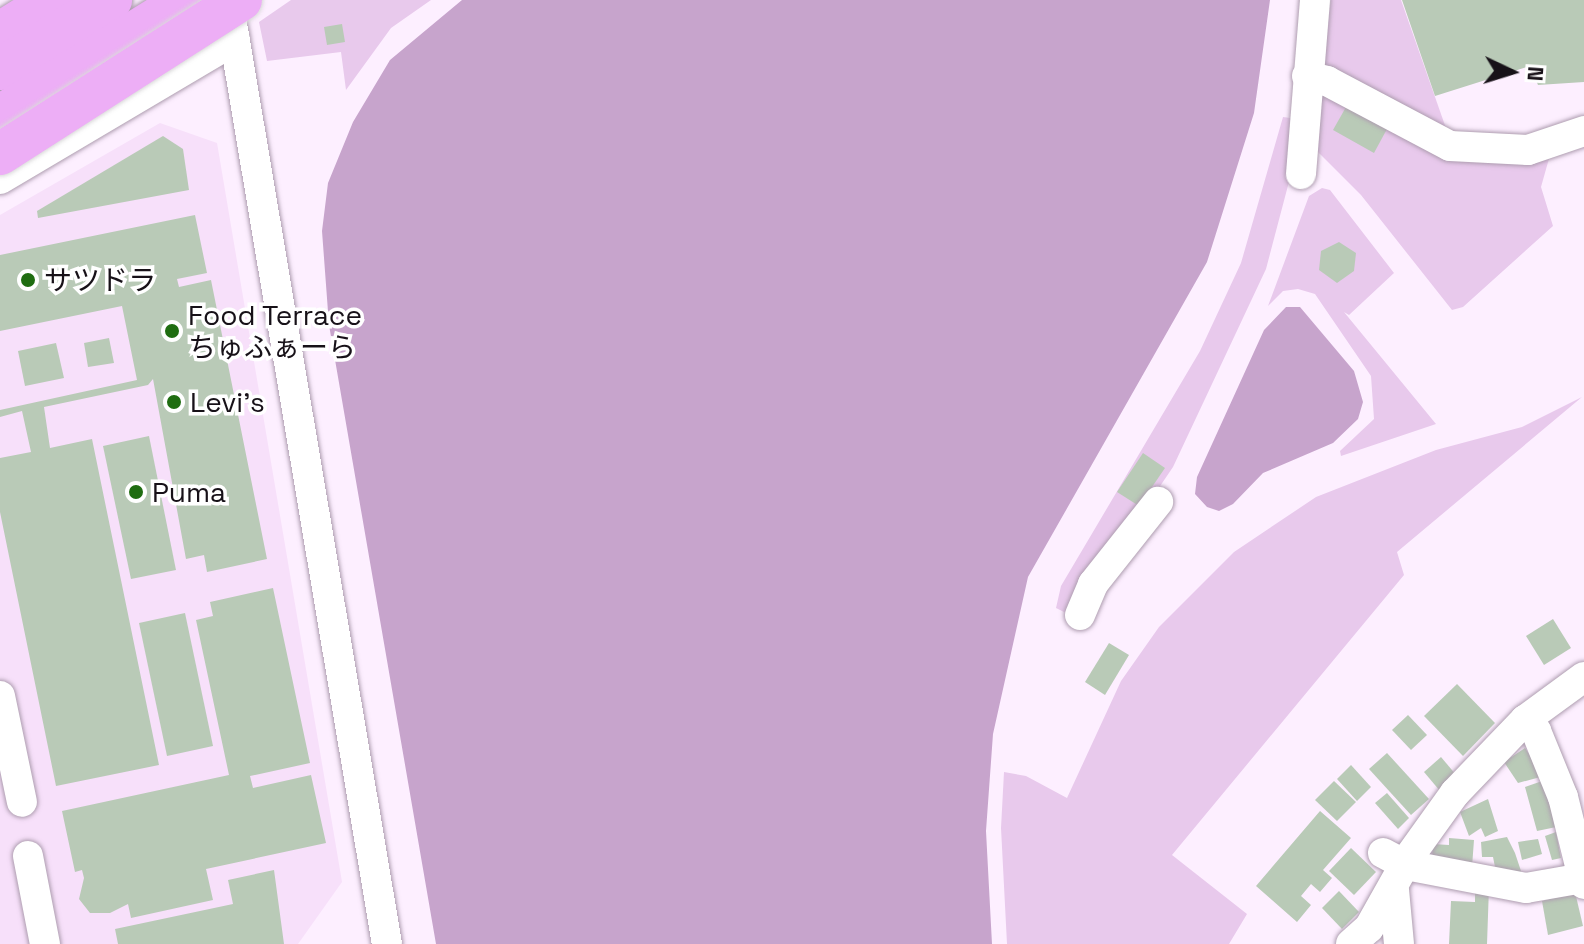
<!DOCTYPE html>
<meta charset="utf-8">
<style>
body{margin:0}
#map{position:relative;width:1584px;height:944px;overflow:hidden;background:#fdefff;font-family:"Space Grotesk","Noto Sans JP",sans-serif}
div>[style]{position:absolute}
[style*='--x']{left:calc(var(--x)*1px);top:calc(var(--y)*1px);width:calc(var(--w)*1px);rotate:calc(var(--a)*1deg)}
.built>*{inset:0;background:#f7e0fa}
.green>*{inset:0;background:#e8c9ec}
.water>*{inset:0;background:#c7a4cc}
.building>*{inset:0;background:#b9cab7}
.roads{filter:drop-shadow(0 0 2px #ae9db0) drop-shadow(0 0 2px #ae9db0)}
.minor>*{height:30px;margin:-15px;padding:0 15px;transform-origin:15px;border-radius:15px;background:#fff}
.highway>*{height:42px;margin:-21px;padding:0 21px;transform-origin:21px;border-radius:21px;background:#edaef6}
.bridges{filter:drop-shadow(0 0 2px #dad9da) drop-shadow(0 0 2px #dad9da)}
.highway-bridge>*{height:42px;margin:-21px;padding:0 21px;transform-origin:21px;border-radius:21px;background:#edaef6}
.dots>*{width:22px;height:22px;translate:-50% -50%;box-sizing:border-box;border:4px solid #fff;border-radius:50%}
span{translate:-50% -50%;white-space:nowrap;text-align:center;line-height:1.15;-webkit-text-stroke:7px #fff;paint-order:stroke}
.poi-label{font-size:28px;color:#171118}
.left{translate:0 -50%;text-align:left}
.north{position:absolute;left:1472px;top:32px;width:80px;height:80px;-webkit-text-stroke:6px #fff;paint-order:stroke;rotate:94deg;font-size:22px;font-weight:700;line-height:32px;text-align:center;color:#171118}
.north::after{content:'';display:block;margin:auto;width:28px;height:36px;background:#171118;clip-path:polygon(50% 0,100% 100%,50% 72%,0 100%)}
</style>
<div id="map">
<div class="built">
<i style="clip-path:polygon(160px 123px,217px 143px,342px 882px,298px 944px,0 944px,0 215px)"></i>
</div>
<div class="green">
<i style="clip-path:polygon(291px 0,431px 0,391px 28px,346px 90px,341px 52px,267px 61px,259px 22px)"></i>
<i style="clip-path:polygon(1331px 0,1401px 0,1448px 134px,1322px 66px)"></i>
<i style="clip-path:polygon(1322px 91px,1433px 147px,1550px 155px,1541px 187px,1553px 226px,1463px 307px,1452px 310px,1361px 195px,1313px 147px)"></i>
<i style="clip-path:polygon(1283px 117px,1297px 119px,1295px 159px,1266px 269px,1173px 467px,1072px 616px,1056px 608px,1061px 586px,1200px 351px,1241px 263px)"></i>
<i style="clip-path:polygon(1322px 188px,1330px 190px,1394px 273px,1349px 315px,1344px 312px,1436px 424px,1341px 456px,1340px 451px,1374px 419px,1371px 376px,1315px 294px,1298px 289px,1283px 291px,1268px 306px,1309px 196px)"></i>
<i style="clip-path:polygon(1582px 397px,1397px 552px,1404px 575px,1172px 855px,1247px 914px,1229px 944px,1007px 944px,1001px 828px,1004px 772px,1026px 776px,1067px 798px,1121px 681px,1159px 627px,1234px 552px,1316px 497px,1436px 450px,1522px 427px)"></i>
</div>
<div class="water">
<i style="clip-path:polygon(462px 0,1270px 0,1254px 113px,1207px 262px,1028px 577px,993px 734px,986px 831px,992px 944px,436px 944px,329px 325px,322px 231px,328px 183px,353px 122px,390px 60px)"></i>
<i style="clip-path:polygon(1286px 307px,1300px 307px,1354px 371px,1363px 402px,1358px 419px,1333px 443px,1263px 473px,1233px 504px,1219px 511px,1207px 507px,1195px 494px,1197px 477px,1264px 330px)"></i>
</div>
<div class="building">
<i style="clip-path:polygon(1402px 0,1584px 0,1584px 82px,1538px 85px,1530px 66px,1435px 96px)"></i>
<i style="clip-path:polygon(342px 24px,345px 42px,327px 45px,324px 27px)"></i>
<i style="clip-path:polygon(1346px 107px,1387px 129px,1374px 153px,1333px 130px)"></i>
<i style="clip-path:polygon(163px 136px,183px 149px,189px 190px,38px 218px,37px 211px)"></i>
<i style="clip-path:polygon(195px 215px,207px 273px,177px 279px,179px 287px,211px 280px,267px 559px,207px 572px,204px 555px,186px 559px,153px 379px,148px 385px,44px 407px,50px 448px,92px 439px,159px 765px,56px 786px,0 512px,0 458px,31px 452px,22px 411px,0 417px,0 410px,137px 380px,122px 306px,0 331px,0 255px)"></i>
<i style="clip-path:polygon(1339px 242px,1356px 253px,1354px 271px,1337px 283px,1319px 270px,1321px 251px)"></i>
<i style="clip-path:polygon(109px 338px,114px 363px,88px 367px,84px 343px)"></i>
<i style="clip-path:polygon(56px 343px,64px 378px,25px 386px,18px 351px)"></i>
<i style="clip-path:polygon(149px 436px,176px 570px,131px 579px,103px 446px)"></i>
<i style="clip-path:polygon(1143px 453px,1165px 468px,1139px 506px,1117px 492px)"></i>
<i style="clip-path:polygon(273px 588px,310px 763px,250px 776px,253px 788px,311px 775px,326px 843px,206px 869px,213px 900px,131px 918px,128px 904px,110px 913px,90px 913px,79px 899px,84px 878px,82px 870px,75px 872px,62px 811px,229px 775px,196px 620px,213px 616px,210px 602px)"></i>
<i style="clip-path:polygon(185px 613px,213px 746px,167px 756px,139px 623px)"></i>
<i style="clip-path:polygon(1553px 619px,1571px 648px,1544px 665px,1526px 636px)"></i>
<i style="clip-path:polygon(1109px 643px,1129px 655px,1105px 695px,1085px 682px)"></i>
<i style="clip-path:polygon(1457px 684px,1495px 723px,1463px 756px,1424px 716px)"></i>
<i style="clip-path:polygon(1408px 715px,1427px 735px,1411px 750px,1392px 730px)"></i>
<i style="clip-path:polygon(1525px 748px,1544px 776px,1518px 783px,1504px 762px)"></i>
<i style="clip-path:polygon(1387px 753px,1429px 799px,1411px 815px,1369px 769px)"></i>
<i style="clip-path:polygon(1441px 757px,1457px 776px,1440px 791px,1424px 772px)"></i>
<i style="clip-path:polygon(1351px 765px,1371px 787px,1357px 801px,1337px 779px)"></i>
<i style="clip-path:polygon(1545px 780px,1561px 826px,1537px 831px,1525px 787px)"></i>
<i style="clip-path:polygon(1334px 781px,1356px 802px,1337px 821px,1315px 800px)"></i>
<i style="clip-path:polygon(1387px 793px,1409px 818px,1398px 829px,1375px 803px)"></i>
<i style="clip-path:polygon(1488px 799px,1498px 831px,1485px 837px,1481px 828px,1469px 836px,1460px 812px)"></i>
<i style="clip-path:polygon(1320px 811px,1351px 838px,1323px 870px,1332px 878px,1320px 892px,1311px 884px,1301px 896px,1311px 905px,1297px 922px,1256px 886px)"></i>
<i style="clip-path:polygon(1556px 832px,1561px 858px,1552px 860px,1545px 836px)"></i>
<i style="clip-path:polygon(1507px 837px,1515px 853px,1522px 874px,1496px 872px,1493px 857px,1482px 857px,1481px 842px)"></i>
<i style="clip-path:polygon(1449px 838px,1474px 840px,1472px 867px,1432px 857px,1433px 844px,1449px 845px)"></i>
<i style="clip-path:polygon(1538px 839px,1542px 854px,1522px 860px,1518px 842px)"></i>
<i style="clip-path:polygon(1351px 848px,1376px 872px,1354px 895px,1329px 871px)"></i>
<i style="clip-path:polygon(274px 870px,284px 944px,118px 944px,115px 929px,233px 904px,228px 880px)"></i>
<i style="clip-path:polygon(1475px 886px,1489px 887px,1487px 944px,1449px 944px,1451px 901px,1475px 902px)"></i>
<i style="clip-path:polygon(1339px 891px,1359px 912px,1342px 929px,1322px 908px)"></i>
<i style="clip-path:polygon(1575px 892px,1583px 926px,1548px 935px,1542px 901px)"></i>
</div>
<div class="roads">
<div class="minor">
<i style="--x:228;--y:0;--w:957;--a:80.44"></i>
<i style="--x:1307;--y:76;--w:21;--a:14"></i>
<i style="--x:1327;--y:81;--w:139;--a:27.9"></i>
<i style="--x:1450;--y:146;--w:78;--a:2.9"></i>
<i style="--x:1528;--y:150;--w:59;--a:-18.7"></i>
<i style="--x:1301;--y:174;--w:175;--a:-85.4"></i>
<i style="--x:0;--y:179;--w:273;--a:-30.6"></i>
<i style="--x:1080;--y:615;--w:34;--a:-67"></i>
<i style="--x:1093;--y:584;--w:105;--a:-51.6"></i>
<i style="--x:0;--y:696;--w:108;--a:78.3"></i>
<i style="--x:1525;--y:720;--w:16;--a:45"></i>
<i style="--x:1536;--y:731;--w:71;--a:67.8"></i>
<i style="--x:1563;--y:797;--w:83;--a:76.1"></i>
<i style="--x:1383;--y:853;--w:26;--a:28"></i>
<i style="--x:1406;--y:865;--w:122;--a:10.9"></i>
<i style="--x:1526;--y:888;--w:58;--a:-10"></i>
<i style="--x:1583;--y:878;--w:6;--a:81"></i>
<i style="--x:28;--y:856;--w:90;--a:79.1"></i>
<i style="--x:1394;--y:890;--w:54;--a:84.7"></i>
<i style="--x:1351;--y:944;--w:24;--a:-42"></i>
<i style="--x:1369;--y:928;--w:81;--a:-60.6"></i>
<i style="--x:1409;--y:857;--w:79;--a:-54.3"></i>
<i style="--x:1455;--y:793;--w:101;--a:-46.2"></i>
<i style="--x:1525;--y:720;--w:73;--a:-36.1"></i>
</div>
<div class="highway">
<i style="--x:0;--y:33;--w:62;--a:-31.9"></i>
<i style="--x:0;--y:69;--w:131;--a:-31.9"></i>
<i style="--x:0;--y:116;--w:219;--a:-31.9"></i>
</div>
</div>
<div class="bridges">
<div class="highway-bridge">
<i style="--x:0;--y:154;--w:286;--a:-32.6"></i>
</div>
</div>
<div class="dots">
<i style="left:28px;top:280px;background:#1f6d11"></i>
<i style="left:172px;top:331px;background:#1f6d11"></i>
<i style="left:174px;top:402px;background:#1f6d11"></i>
<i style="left:136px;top:492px;background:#1f6d11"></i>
</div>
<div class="poi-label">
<span class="left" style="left:44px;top:280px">サツドラ</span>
<span class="left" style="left:188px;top:331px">Food Terrace<br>ちゅふぁーら</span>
<span class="left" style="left:190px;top:402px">Levi's</span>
<span class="left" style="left:152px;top:492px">Puma</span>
</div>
<div class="north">N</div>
</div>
